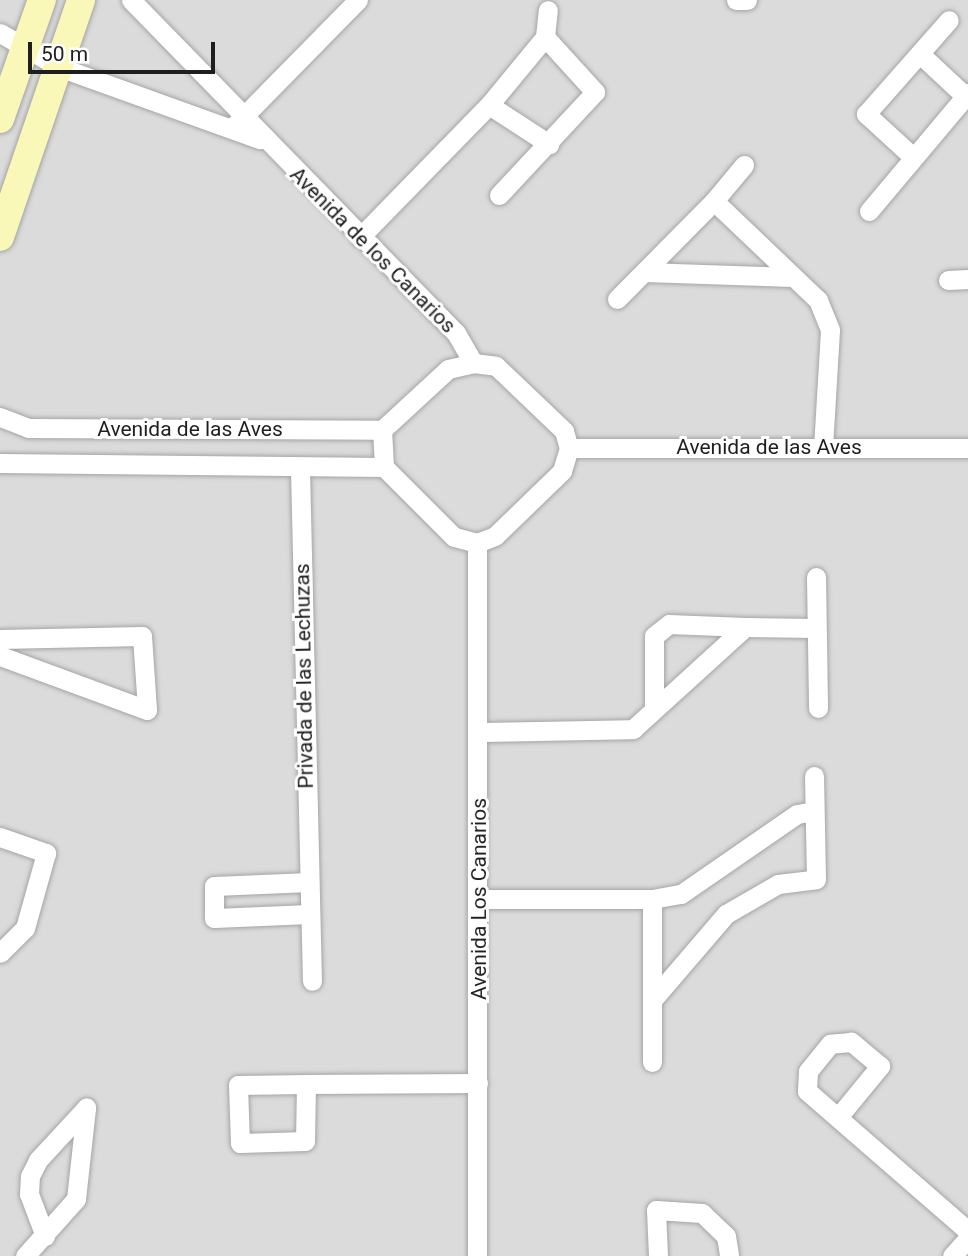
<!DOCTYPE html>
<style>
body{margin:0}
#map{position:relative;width:968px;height:1256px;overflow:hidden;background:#efebe4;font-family:Roboto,sans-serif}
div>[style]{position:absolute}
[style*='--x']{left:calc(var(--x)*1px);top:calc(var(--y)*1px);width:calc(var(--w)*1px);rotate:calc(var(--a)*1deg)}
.residential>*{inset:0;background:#dcdbdb}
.roads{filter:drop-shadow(0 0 2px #a5a5a5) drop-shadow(0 0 2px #a5a5a5)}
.street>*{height:19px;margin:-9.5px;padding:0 9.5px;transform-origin:9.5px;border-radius:9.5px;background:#fff}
.secondary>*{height:28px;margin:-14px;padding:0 14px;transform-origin:14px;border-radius:14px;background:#f9f8b8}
span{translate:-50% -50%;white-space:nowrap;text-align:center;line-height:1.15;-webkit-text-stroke:6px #fff;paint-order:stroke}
.street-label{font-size:21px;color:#1e1e1e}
.scale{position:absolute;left:28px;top:42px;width:187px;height:32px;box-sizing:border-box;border:4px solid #1e1e1e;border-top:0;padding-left:9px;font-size:21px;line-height:24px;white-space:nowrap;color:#1e1e1e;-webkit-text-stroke:5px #fff;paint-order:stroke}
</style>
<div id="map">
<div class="residential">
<i style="clip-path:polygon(0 0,968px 0,968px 1256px,0 1256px)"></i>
</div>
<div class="roads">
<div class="street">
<i style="--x:131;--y:0;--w:465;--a:45.7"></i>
<i style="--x:456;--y:333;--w:34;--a:60"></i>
<i style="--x:736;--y:0;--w:11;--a:0"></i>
<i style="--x:0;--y:33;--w:68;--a:30"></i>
<i style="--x:59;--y:67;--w:213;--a:19.8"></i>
<i style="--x:920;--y:54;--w:62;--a:43"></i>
<i style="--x:489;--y:105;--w:72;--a:33"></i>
<i style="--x:236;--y:124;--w:174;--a:-45.5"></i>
<i style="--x:913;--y:157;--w:64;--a:-137.5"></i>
<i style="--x:866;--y:114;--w:125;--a:-48.6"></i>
<i style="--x:499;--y:195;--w:141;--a:-47"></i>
<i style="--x:595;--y:92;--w:74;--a:-132.3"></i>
<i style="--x:714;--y:201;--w:144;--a:43.6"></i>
<i style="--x:818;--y:300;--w:32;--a:68"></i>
<i style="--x:830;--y:330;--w:117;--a:93.4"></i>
<i style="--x:869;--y:211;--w:154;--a:-50"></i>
<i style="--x:360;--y:237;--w:185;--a:-45.7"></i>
<i style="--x:489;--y:105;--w:88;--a:-50.5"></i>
<i style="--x:545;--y:37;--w:27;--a:-84"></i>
<i style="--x:644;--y:272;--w:149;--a:1.9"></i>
<i style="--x:948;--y:280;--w:20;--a:-3"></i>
<i style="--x:617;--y:299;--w:138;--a:-45.3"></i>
<i style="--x:714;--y:201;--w:47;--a:-50.2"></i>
<i style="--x:473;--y:363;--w:23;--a:7"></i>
<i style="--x:496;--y:366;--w:94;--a:43.7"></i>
<i style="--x:564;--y:431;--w:18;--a:74"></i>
<i style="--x:569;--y:448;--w:24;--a:107"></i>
<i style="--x:562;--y:471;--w:93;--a:135.9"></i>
<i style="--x:495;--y:536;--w:19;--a:159"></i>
<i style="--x:477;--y:543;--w:24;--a:-165"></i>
<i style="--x:454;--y:537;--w:99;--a:-135"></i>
<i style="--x:384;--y:467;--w:37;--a:-93"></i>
<i style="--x:382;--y:430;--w:90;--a:-42.7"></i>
<i style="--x:448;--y:369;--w:26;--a:-13"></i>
<i style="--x:0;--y:417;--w:30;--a:21"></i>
<i style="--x:28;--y:428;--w:354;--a:0.3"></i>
<i style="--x:569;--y:448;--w:399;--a:0"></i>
<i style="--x:0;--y:463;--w:384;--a:0.6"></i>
<i style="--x:300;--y:469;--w:512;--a:88.66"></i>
<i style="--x:477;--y:543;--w:713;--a:90"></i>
<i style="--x:816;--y:577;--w:131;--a:89.1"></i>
<i style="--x:0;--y:639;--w:142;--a:-1.2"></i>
<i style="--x:142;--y:636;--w:74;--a:86.1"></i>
<i style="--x:147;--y:710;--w:157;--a:-159.8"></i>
<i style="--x:654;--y:709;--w:73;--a:-90"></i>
<i style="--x:654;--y:636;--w:19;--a:-39"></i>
<i style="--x:669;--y:624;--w:76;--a:2.3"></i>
<i style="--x:480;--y:732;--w:153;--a:-1.1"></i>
<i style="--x:633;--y:729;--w:151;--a:-42.3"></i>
<i style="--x:745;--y:627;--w:70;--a:0.8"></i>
<i style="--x:0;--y:837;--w:49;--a:19.2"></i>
<i style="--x:46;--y:853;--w:78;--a:105.6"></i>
<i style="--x:25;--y:928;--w:35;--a:135"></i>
<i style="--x:309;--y:882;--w:95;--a:177.6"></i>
<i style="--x:214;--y:886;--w:32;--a:90"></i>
<i style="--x:214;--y:918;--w:95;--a:-2.4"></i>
<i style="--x:481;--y:899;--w:171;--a:0"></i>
<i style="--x:652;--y:899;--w:29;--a:-10"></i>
<i style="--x:681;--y:894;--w:141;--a:-34.6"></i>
<i style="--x:797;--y:814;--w:17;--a:-10"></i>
<i style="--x:654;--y:998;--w:111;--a:-49.4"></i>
<i style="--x:726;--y:914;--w:60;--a:-30"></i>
<i style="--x:778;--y:884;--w:38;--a:-7"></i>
<i style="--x:816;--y:879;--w:103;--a:-91.1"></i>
<i style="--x:652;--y:1062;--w:163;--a:-90"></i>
<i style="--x:306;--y:1084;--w:57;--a:91"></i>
<i style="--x:305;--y:1141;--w:65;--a:178.2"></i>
<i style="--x:240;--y:1143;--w:58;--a:-92"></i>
<i style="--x:238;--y:1085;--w:68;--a:-0.8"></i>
<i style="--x:306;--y:1084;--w:172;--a:-0.3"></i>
<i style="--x:839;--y:1116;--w:65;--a:-50.6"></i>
<i style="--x:880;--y:1066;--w:38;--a:-140"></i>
<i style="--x:851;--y:1042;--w:21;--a:175"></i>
<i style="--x:830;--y:1044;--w:35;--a:129"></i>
<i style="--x:808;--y:1071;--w:20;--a:93"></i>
<i style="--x:807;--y:1091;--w:213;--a:41"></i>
<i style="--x:45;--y:1236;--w:45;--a:-110.9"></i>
<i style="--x:29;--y:1194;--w:18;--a:-87"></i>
<i style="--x:30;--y:1176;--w:18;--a:-63"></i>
<i style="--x:38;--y:1160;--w:71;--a:-47.3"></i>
<i style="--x:25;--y:1256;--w:76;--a:-48.2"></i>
<i style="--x:76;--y:1199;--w:92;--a:-83.7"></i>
<i style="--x:658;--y:1256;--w:46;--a:-92.5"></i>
<i style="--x:656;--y:1210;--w:46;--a:3.7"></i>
<i style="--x:702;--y:1213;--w:33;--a:44"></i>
<i style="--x:726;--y:1236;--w:20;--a:81"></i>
<i style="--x:952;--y:1256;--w:24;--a:-48"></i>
</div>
<div class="secondary">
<i style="--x:0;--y:119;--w:126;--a:-70.6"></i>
<i style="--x:0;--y:237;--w:250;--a:-71.1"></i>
</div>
</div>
<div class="street-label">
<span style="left:373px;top:250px;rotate:45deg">Avenida de los Canarios</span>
<span style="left:190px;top:429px">Avenida de las Aves</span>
<span style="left:769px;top:447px">Avenida de las Aves</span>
<span style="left:304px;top:676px;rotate:-91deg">Privada de las Lechuzas</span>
<span style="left:479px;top:899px;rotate:-90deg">Avenida Los Canarios</span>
</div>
<div class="scale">50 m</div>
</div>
